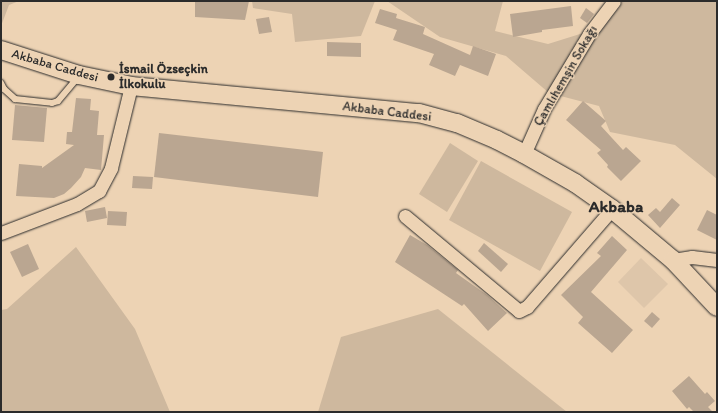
<!DOCTYPE html>
<meta charset="utf-8">
<style>
body{margin:0}
#map{position:relative;width:718px;height:413px;overflow:hidden;background:#edd3b4;font-family:Itim,sans-serif}
div>[style]{position:absolute}
[style*='--x']{left:calc(var(--x)*1px);top:calc(var(--y)*1px);width:calc(var(--w)*1px);rotate:calc(var(--a)*1deg)}
.built>*{inset:0;background:#dec6aa}
.green>*{inset:0;background:#ceb89e}
.building>*{inset:0;background:#baa691}
.roads{filter:drop-shadow(0 0 1px #2b2b2b) drop-shadow(0 0 1px #2b2b2b)}
.lane>*{height:6px;margin:-3px;padding:0 3px;transform-origin:3px;border-radius:3px;background:#edd3b4}
.street>*{height:13px;margin:-6.5px;padding:0 6.5px;transform-origin:6.5px;border-radius:6.5px;background:#edd3b4}
.secondary>*{height:18px;margin:-9px;padding:0 9px;transform-origin:9px;border-radius:9px;background:#edd3b4}
.dots>*{width:11px;height:11px;translate:-50% -50%;box-sizing:border-box;border:2px solid #edd3b4;border-radius:50%}
span{translate:-50% -50%;white-space:nowrap;text-align:center;line-height:1.15;-webkit-text-stroke:3px #edd3b4;paint-order:stroke}
.street-label{font-size:13px;color:#2b2b2b}
.poi-label{font-size:13px;color:#2b2b2b;font-weight:700}
.left{translate:0 -50%;text-align:left}
.district-label{font-size:17px;color:#2b2b2b;font-weight:700}
.frame{position:absolute;inset:0;border:2px solid #2b2b2b;pointer-events:none}
</style>
<div id="map">
<div class="built">
<i style="clip-path:polygon(641px 258px,668px 284px,644px 308px,618px 282px)"></i>
</div>
<div class="green">
<i style="clip-path:polygon(1px 1px,19px 1px,9px 5px,1px 26px)"></i>
<i style="clip-path:polygon(252px 1px,375px 1px,361px 36px,295px 42px,292px 14px,253px 8px)"></i>
<i style="clip-path:polygon(387px 1px,503px 1px,495px 31px,548px 44px,596px 29px,619px 8px,623px 1px,717px 1px,717px 179px,675px 145px,610px 132px,599px 106px,549px 93px,506px 56px,440px 37px)"></i>
<i style="clip-path:polygon(450px 143px,478px 161px,447px 212px,419px 194px)"></i>
<i style="clip-path:polygon(481px 161px,572px 212px,540px 271px,449px 220px)"></i>
<i style="clip-path:polygon(76px 247px,135px 329px,170px 412px,1px 412px,1px 310px,7px 309px)"></i>
<i style="clip-path:polygon(438px 309px,567px 412px,318px 412px,341px 337px)"></i>
</div>
<div class="building">
<i style="clip-path:polygon(195px 1px,249px 1px,245px 20px,195px 17px)"></i>
<i style="clip-path:polygon(571px 6px,573px 26px,542px 30px,542px 32px,513px 37px,510px 14px)"></i>
<i style="clip-path:polygon(586px 8px,594px 14px,587px 23px,580px 18px)"></i>
<i style="clip-path:polygon(380px 9px,397px 14px,396px 18px,425px 27px,423px 34px,470px 55px,473px 46px,496px 54px,488px 76px,460px 65px,455px 76px,429px 65px,434px 54px,393px 40px,397px 30px,375px 23px)"></i>
<i style="clip-path:polygon(269px 17px,272px 32px,259px 34px,256px 19px)"></i>
<i style="clip-path:polygon(327px 42px,361px 43px,361px 57px,327px 56px)"></i>
<i style="clip-path:polygon(76px 98px,91px 99px,90px 110px,99px 111px,97px 135px,104px 135px,101px 170px,85px 168px,81px 177px,71px 188px,64px 194px,54px 198px,16px 196px,19px 164px,42px 166px,42px 168px,74px 145px,66px 144px,67px 132px,72px 132px)"></i>
<i style="clip-path:polygon(583px 101px,606px 121px,601px 126px,623px 150px,626px 147px,641px 161px,621px 181px,607px 167px,608px 165px,597px 153px,601px 150px,566px 120px)"></i>
<i style="clip-path:polygon(15px 105px,47px 108px,44px 142px,12px 140px)"></i>
<i style="clip-path:polygon(159px 133px,323px 152px,318px 197px,154px 177px)"></i>
<i style="clip-path:polygon(133px 176px,153px 177px,152px 189px,132px 188px)"></i>
<i style="clip-path:polygon(672px 198px,680px 205px,660px 228px,648px 215px,656px 208px,660px 212px)"></i>
<i style="clip-path:polygon(105px 207px,107px 218px,87px 222px,85px 211px)"></i>
<i style="clip-path:polygon(707px 210px,717px 215px,717px 240px,697px 230px)"></i>
<i style="clip-path:polygon(108px 211px,127px 212px,126px 226px,107px 225px)"></i>
<i style="clip-path:polygon(410px 235px,427px 245px,458px 270px,456px 273px,487px 295px,507px 313px,488px 331px,464px 304px,462px 306px,395px 262px)"></i>
<i style="clip-path:polygon(612px 236px,627px 250px,591px 292px,633px 330px,612px 353px,578px 323px,583px 317px,561px 295px,601px 256px,597px 253px)"></i>
<i style="clip-path:polygon(484px 243px,508px 264px,501px 272px,478px 251px)"></i>
<i style="clip-path:polygon(28px 244px,39px 269px,22px 277px,10px 252px)"></i>
<i style="clip-path:polygon(652px 312px,660px 319px,652px 328px,644px 321px)"></i>
<i style="clip-path:polygon(689px 376px,705px 394px,707px 392px,715px 401px,708px 407px,713px 412px,694px 412px,689px 407px,687px 409px,672px 391px)"></i>
</div>
<div class="roads">
<div class="lane">
<i style="--x:1;--y:83;--w:7;--a:63"></i>
<i style="--x:4;--y:89;--w:15;--a:42"></i>
<i style="--x:15;--y:99;--w:37;--a:6"></i>
<i style="--x:52;--y:103;--w:6;--a:-18"></i>
<i style="--x:58;--y:101;--w:30;--a:-50"></i>
</div>
<div class="street">
<i style="--x:524;--y:154;--w:49;--a:-66"></i>
<i style="--x:544;--y:109;--w:87;--a:-59"></i>
<i style="--x:589;--y:34;--w:41;--a:-52.9"></i>
<i style="--x:405;--y:216;--w:148;--a:39.8"></i>
<i style="--x:519;--y:311;--w:9;--a:-27"></i>
<i style="--x:527;--y:307;--w:130;--a:-49.1"></i>
<i style="--x:1;--y:233;--w:81;--a:-20.9"></i>
<i style="--x:77;--y:204;--w:26;--a:-31"></i>
<i style="--x:99;--y:191;--w:26;--a:-62"></i>
<i style="--x:111;--y:168;--w:84;--a:-76.3"></i>
<i style="--x:673;--y:260;--w:19;--a:-9"></i>
<i style="--x:692;--y:257;--w:25;--a:7"></i>
</div>
<div class="secondary">
<i style="--x:1;--y:50;--w:82;--a:17.8"></i>
<i style="--x:79;--y:75;--w:53;--a:11.9"></i>
<i style="--x:131;--y:86;--w:289;--a:5.4"></i>
<i style="--x:419;--y:113;--w:39;--a:15"></i>
<i style="--x:457;--y:123;--w:43;--a:23"></i>
<i style="--x:497;--y:140;--w:30;--a:27"></i>
<i style="--x:524;--y:154;--w:59;--a:29.6"></i>
<i style="--x:575;--y:183;--w:45;--a:35.1"></i>
<i style="--x:612;--y:209;--w:80;--a:39.9"></i>
<i style="--x:673;--y:260;--w:64;--a:46.9"></i>
</div>
</div>
<div class="dots">
<i style="left:111px;top:77px;background:#2b2b2b"></i>
</div>
<div class="street-label">
<span style="left:55px;top:66px;rotate:16deg">Akbaba Caddesi</span>
<span style="left:566px;top:76px;rotate:-60deg">Çamlıhemşin Sokağı</span>
<span style="left:387px;top:112px;rotate:7deg">Akbaba Caddesi</span>
</div>
<div class="poi-label">
<span class="left" style="left:119px;top:77px">İsmail Özseçkin<br>İlkokulu</span>
</div>
<div class="district-label">
<span style="left:616px;top:207px">Akbaba</span>
</div>
<div class="frame"></div>
</div>
